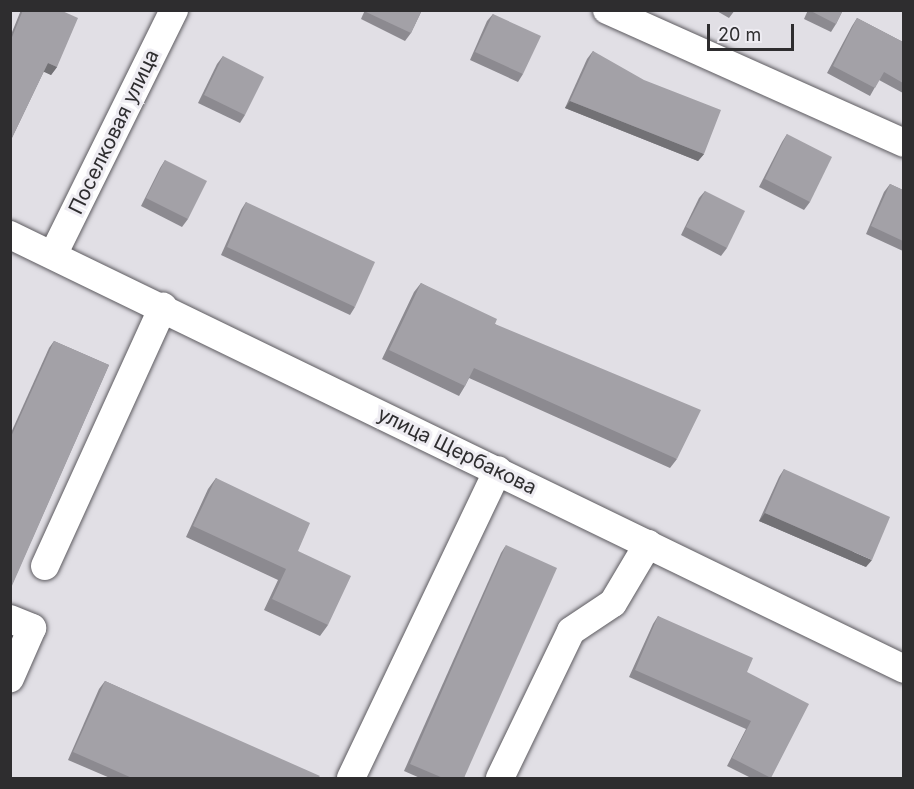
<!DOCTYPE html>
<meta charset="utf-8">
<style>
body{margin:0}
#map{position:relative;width:914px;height:789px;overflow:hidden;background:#e1dfe5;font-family:Inter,sans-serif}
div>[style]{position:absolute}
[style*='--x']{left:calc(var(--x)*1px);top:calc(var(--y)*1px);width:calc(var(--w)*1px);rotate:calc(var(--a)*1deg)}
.roads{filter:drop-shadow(0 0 2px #5d5b60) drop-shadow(0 0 2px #5d5b60)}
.minor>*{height:28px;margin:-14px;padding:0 14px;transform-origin:14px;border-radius:14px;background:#fff}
.wall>*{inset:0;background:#8c8a90}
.shaded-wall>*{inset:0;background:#727175}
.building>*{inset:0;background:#a3a1a7}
span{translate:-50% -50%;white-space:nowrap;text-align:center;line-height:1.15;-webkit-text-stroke:6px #eeecf2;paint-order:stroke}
.street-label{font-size:20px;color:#2e2d2f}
.frame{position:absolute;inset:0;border:12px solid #2e2d2f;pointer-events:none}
.scale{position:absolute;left:707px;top:24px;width:87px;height:27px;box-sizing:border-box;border:3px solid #2e2d2f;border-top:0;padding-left:8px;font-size:18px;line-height:21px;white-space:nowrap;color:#2e2d2f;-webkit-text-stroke:4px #eeecf2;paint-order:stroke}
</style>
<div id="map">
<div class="roads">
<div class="minor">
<i style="--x:607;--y:10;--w:325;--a:24.1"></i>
<i style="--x:10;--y:235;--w:994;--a:25.89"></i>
<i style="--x:54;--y:253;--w:271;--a:-63.7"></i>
<i style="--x:45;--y:566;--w:285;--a:-65.5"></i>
<i style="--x:10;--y:619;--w:24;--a:22"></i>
<i style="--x:32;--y:628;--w:55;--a:113.7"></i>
<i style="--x:351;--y:778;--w:341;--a:-64.5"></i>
<i style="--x:500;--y:778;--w:163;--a:-64.2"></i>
<i style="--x:571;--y:631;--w:50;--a:-33.7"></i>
<i style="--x:613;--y:603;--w:69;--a:-59.3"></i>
</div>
</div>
<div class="wall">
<i style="clip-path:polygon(21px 10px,60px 10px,57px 67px,51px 75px,44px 71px,10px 142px,10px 37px)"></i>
<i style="clip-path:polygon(365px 10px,422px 10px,411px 33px,405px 41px,361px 19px)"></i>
<i style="clip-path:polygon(715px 10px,735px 10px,729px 18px)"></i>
<i style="clip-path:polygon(808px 10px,843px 10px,836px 24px,831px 32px,804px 19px)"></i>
<i style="clip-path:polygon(493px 14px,523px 74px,518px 82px,470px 60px,487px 21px)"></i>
<i style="clip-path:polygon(857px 18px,903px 42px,903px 93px,879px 80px,870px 96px,827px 73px,852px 26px)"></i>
<i style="clip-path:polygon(593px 51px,704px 154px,698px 161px,565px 108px,587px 59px)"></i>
<i style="clip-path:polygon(223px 56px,245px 115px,240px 123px,198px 103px,217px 64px)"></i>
<i style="clip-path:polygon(787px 134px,810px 202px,804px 210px,759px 187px,782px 142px)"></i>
<i style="clip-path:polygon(165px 160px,188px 219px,182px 227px,141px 206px,160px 168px)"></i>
<i style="clip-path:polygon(890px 184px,903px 190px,903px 251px,866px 234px,884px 192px)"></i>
<i style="clip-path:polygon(705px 191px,727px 248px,721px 256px,681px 235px,699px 198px)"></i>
<i style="clip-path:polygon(246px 202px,355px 307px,350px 315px,221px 255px,241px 210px)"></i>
<i style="clip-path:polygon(421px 283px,495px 324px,677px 459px,670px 468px,469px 378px,465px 386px,459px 396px,382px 359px,414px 292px)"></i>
<i style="clip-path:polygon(54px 341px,109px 365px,10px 589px,10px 435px,49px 348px)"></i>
<i style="clip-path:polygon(784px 469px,866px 567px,759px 521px,779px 477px)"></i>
<i style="clip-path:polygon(216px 478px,298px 551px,328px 625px,320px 636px,264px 610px,278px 580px,186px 537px,208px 489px)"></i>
<i style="clip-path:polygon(506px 545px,464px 778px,420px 778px,404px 771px,501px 553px)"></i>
<i style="clip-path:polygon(658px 616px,747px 672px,771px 778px,751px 778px,727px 766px,746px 729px,629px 677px,653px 624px)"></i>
<i style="clip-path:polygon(105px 681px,318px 778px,110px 778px,68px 760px,99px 689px)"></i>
</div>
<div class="shaded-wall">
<i style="clip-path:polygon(48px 63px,57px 67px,51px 75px,42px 71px)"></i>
<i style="clip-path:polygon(570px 101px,704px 154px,698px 161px,565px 108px)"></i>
<i style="clip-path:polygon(765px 513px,872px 560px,866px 567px,759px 521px)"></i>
</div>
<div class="building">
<i style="clip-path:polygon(23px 10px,60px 10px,78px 18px,57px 67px,48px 63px,10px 142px,10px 42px)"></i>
<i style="clip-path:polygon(367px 10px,422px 10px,411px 33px,366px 12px)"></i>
<i style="clip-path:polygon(809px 10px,843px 10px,836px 24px)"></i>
<i style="clip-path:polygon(493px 14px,541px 36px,523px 74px,475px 52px)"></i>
<i style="clip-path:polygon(857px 18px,903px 42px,903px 83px,884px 72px,875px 88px,833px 66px)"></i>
<i style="clip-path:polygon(593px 51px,644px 80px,721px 110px,704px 154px,570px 101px)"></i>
<i style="clip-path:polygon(223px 56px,264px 77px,245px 115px,204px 95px)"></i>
<i style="clip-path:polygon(787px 134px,832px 157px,810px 202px,765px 179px)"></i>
<i style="clip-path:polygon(165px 160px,207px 181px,188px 219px,146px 198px)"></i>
<i style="clip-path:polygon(890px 184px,903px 190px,903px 241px,871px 226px)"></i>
<i style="clip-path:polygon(705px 191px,745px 211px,727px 248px,686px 227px)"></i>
<i style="clip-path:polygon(246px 202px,375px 262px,355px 307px,227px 247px)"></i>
<i style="clip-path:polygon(421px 283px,497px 319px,495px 324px,701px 410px,677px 459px,474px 368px,465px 386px,389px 350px)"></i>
<i style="clip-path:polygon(54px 341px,109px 365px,11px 588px,10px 588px,10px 439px)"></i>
<i style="clip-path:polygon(784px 469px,890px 517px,872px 560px,765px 513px)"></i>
<i style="clip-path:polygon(216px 478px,310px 523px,298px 551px,351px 576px,328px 625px,272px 599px,286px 569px,193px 526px)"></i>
<i style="clip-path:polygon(506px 545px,557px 568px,464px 778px,443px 778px,410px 764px)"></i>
<i style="clip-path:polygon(658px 616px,753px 658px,747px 672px,809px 704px,771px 778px,732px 758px,751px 721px,635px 670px)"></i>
<i style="clip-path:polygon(105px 681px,320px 776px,318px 778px,132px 778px,73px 752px)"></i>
</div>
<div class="street-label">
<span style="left:114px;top:132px;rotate:-64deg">Поселковая улица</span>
<span style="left:457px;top:451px;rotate:26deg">улица Щербакова</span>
</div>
<div class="frame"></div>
<div class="scale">20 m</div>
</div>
